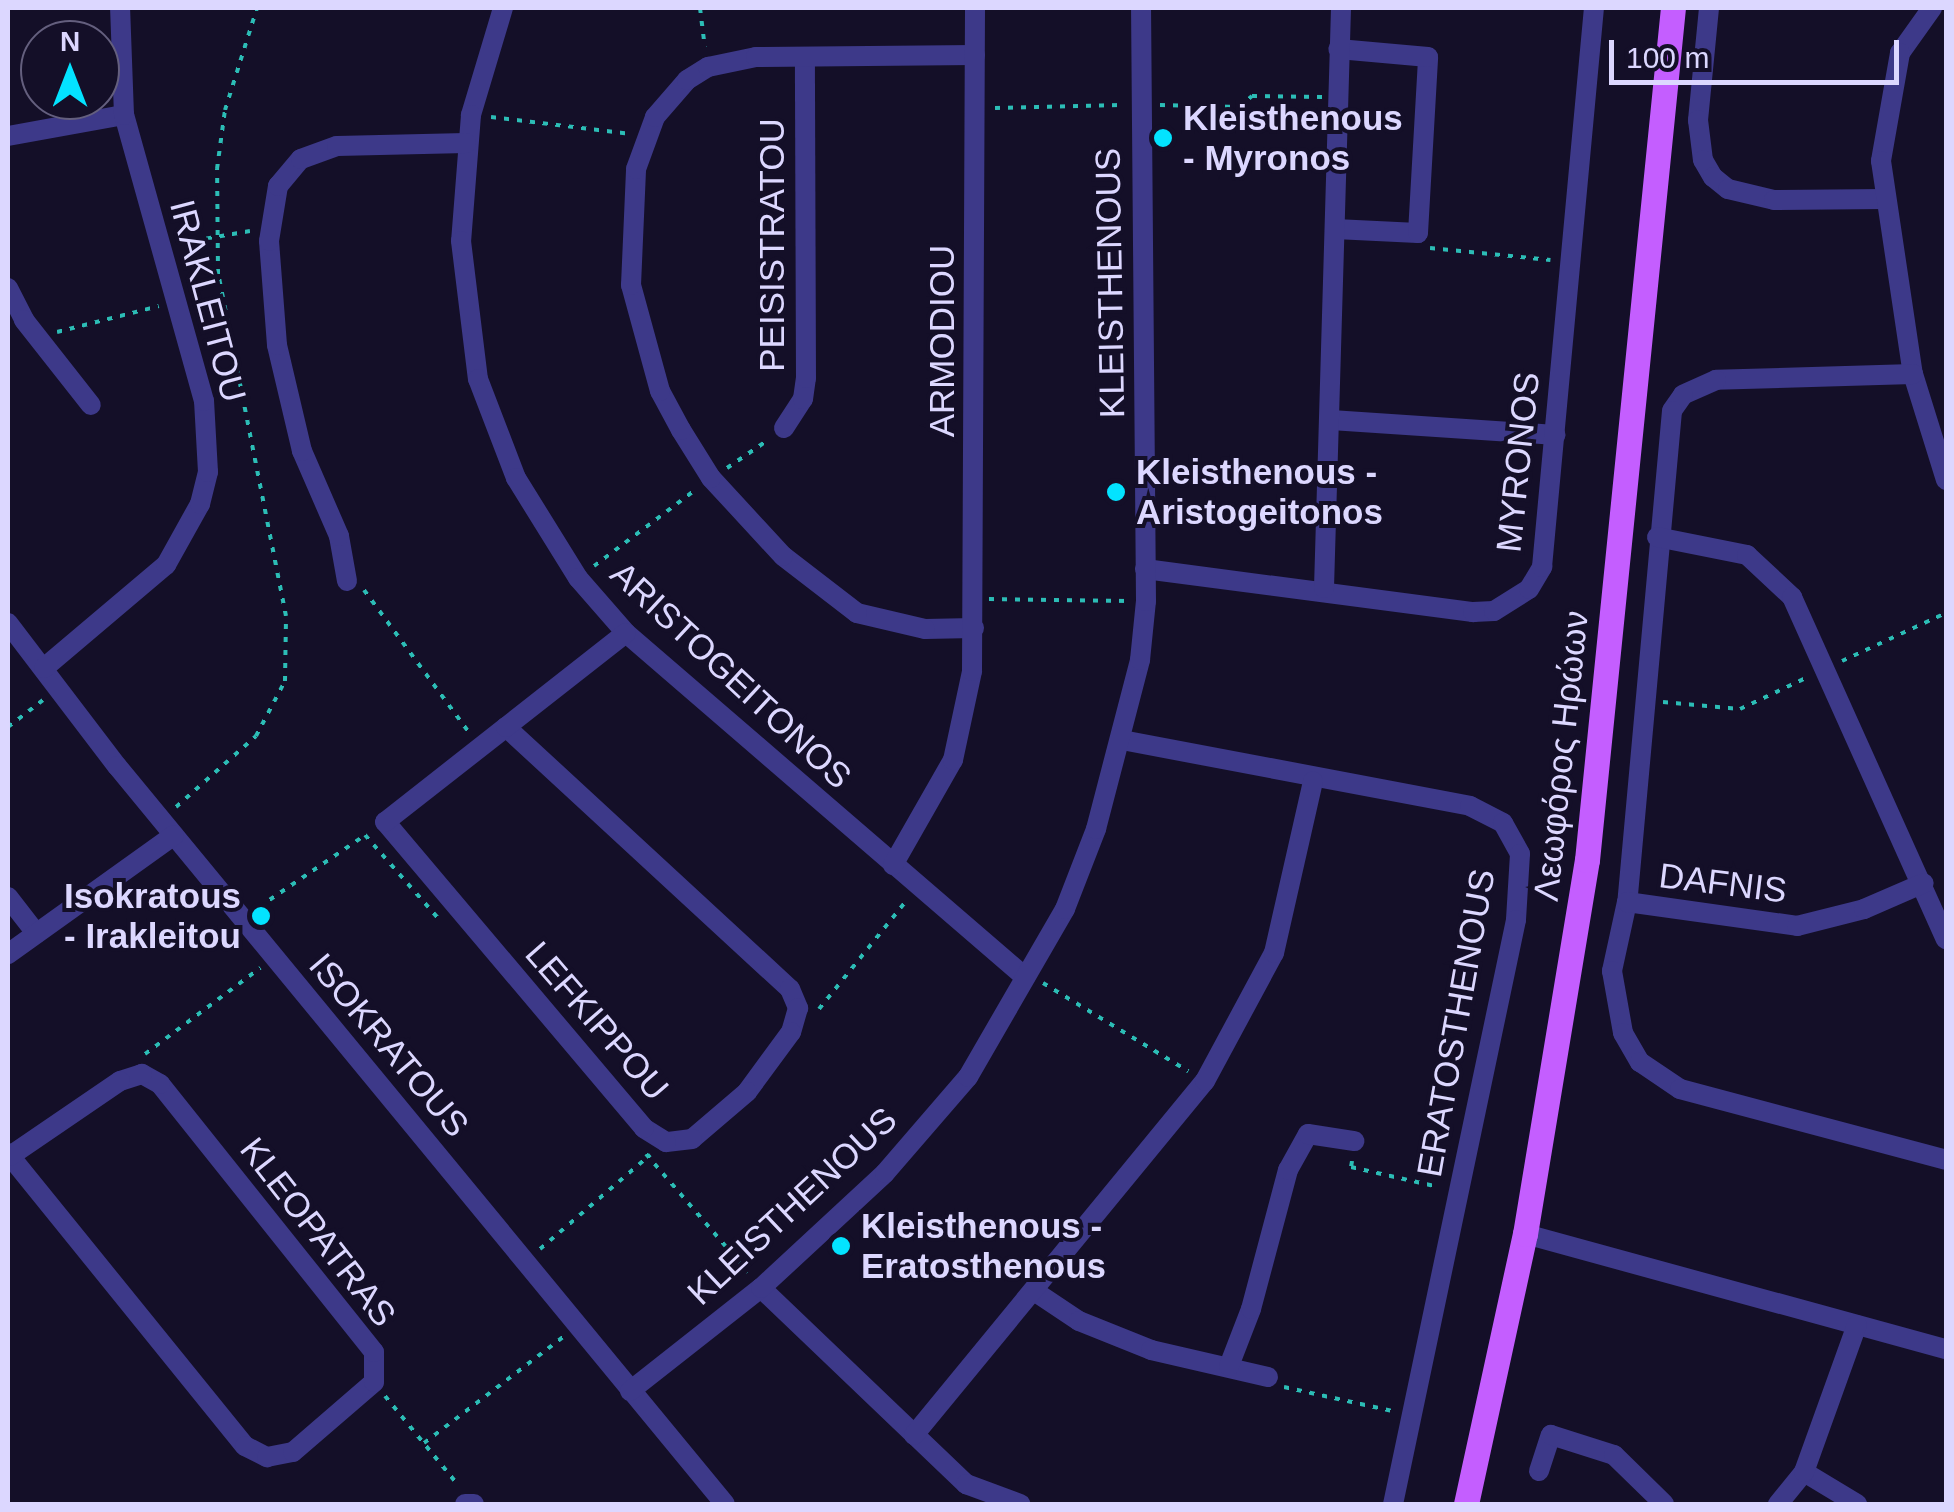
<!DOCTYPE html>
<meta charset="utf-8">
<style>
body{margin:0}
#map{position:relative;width:1954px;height:1512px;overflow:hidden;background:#140f28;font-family:Arial,sans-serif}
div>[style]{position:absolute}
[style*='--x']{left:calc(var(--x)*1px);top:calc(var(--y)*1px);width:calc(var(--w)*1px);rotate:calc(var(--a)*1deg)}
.path>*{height:4px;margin-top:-2px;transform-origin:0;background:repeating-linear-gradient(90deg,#2cbdb6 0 5px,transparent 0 13px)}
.minor>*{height:20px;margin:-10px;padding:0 10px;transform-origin:10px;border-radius:10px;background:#3d3989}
.major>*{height:25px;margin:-12.5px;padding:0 12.5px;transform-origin:12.5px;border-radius:12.5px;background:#c45eff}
.dots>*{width:28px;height:28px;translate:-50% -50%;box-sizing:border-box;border:5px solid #140f28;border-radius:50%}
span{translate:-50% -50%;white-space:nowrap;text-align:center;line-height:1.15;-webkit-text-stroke:8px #140f28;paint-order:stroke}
.poi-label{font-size:35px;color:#dcd7ff;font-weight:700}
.left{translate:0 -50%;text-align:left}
.right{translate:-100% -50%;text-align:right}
.street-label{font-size:35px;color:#dcd7ff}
.frame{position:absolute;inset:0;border:10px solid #dcd7ff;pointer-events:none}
.north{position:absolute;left:20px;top:20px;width:100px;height:100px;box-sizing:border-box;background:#140f28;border:2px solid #645f7e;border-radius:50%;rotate:0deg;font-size:28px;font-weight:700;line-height:40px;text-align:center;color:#dcd7ff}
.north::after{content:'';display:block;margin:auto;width:35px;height:45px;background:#03e3ff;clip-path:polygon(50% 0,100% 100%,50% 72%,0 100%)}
.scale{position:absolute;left:1609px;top:40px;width:290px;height:45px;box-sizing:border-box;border:5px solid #dcd7ff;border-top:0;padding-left:12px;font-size:30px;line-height:35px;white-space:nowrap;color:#dcd7ff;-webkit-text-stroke:8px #140f28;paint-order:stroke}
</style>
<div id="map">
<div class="path">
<i style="--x:700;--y:8;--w:39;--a:83"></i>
<i style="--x:1160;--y:105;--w:79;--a:1.5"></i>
<i style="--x:1239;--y:107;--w:17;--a:-40"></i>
<i style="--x:1252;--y:96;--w:70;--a:0.8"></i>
<i style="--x:995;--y:108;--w:126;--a:-1.4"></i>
<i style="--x:491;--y:117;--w:141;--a:6.9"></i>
<i style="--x:181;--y:243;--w:70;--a:-9.9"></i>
<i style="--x:1430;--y:248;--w:121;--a:5.7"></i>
<i style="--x:57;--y:332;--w:105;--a:-14.3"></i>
<i style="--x:727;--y:468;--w:50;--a:-34.3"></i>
<i style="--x:594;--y:566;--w:125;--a:-36.9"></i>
<i style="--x:364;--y:590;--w:175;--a:53.6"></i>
<i style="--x:989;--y:599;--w:140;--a:0.8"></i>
<i style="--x:1842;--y:661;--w:115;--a:-24.8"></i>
<i style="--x:1663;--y:702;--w:77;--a:5.2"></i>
<i style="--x:1740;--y:709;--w:73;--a:-25.2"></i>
<i style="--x:8;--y:727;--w:44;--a:-37.6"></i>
<i style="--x:176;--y:807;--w:107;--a:-41.6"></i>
<i style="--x:256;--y:736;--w:62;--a:-62.2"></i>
<i style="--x:285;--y:681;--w:65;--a:-89.1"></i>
<i style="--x:286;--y:616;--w:349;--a:-101.2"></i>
<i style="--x:218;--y:274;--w:105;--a:-90.5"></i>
<i style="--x:217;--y:169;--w:60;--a:-82.3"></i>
<i style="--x:225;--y:110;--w:107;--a:-72.6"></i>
<i style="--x:365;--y:835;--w:111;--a:48.7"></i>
<i style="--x:259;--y:907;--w:130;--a:-34.1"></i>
<i style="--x:1043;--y:983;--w:170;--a:31.3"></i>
<i style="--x:819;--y:1009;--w:140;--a:-51.1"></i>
<i style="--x:145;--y:1054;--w:144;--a:-36.8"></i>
<i style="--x:646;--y:1154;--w:156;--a:49.2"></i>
<i style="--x:1352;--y:1161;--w:6;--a:99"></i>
<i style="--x:1351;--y:1167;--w:90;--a:12.8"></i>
<i style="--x:540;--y:1249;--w:145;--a:-40.5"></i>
<i style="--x:1284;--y:1387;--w:111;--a:12.5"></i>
<i style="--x:385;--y:1396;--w:115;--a:50.6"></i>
<i style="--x:424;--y:1443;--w:175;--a:-37.3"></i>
</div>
<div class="minor">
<i style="--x:503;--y:8;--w:112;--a:106.7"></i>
<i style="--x:471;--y:115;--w:126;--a:94.5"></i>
<i style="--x:461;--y:241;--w:139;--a:83"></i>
<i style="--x:478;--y:379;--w:106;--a:69"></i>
<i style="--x:516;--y:478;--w:118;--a:58.2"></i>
<i style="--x:578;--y:578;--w:73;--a:48.9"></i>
<i style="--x:626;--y:633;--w:527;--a:40.77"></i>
<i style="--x:1709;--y:8;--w:113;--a:95.6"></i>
<i style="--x:1698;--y:120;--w:40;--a:82.9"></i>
<i style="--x:1703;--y:160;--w:20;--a:60"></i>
<i style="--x:1713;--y:177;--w:19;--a:39"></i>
<i style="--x:1728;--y:189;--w:47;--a:13.4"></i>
<i style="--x:1774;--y:200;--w:110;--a:-0.5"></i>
<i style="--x:1932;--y:8;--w:55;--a:125.4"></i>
<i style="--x:1900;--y:53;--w:110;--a:100"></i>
<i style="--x:1881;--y:161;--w:215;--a:81.5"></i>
<i style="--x:1913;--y:374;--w:111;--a:72.7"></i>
<i style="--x:8;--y:136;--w:118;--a:-10.3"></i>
<i style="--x:1335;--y:229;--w:83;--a:2.8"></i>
<i style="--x:1418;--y:233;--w:176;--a:-86.7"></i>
<i style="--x:1428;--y:57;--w:90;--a:-174.9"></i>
<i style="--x:8;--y:288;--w:36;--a:63"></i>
<i style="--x:24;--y:320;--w:108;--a:51.8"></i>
<i style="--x:1913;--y:374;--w:197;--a:178.3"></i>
<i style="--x:1716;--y:380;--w:36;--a:156"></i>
<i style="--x:1683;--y:395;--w:19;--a:125"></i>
<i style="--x:1672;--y:411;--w:493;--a:95.2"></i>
<i style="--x:1627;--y:902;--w:71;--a:102.3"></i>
<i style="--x:1612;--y:971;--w:63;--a:79.9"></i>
<i style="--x:1623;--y:1033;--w:34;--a:60"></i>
<i style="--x:1640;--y:1062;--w:48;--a:34"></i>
<i style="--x:1680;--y:1089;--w:275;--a:14.9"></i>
<i style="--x:1331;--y:420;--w:225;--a:3.8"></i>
<i style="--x:784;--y:428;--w:35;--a:-57"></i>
<i style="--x:803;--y:399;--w:21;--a:-82"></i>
<i style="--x:806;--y:378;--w:321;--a:-90.2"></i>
<i style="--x:1657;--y:537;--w:92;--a:11.3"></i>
<i style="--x:1747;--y:555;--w:62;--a:43"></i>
<i style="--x:1792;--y:597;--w:375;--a:65.8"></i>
<i style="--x:1145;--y:569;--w:331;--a:7.5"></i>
<i style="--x:1473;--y:612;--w:21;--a:-3"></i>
<i style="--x:1494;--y:611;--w:41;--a:-32.2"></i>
<i style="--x:1529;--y:589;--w:26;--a:-59"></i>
<i style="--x:1542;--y:567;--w:561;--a:-84.69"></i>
<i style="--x:347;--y:581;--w:46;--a:-100.1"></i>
<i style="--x:339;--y:536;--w:93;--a:-113.5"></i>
<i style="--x:302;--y:451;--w:109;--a:-103.3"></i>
<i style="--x:277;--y:345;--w:104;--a:-94.4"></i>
<i style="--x:269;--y:241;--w:56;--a:-80.7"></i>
<i style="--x:278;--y:186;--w:35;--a:-50"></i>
<i style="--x:301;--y:159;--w:38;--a:-20"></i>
<i style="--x:337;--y:146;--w:129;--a:-1.3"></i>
<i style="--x:1324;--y:588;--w:580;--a:-88.32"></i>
<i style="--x:8;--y:623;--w:180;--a:52.7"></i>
<i style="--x:117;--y:766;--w:956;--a:50.52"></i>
<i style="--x:974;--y:628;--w:49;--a:178.8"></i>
<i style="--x:925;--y:629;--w:70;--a:-166.8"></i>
<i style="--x:857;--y:613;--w:93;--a:-142.4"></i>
<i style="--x:783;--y:556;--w:106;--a:-132.7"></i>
<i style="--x:711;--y:478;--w:57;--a:-122"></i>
<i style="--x:681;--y:430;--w:44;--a:-118.3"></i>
<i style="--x:660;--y:391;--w:110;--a:-105.3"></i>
<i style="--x:631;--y:285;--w:116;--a:-87.5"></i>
<i style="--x:636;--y:169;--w:55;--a:-69.9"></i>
<i style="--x:655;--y:117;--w:49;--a:-49.1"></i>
<i style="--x:687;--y:80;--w:25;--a:-32"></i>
<i style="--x:708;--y:67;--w:49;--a:-11.8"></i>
<i style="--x:756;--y:57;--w:219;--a:-0.5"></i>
<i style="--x:44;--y:668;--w:160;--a:-40.2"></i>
<i style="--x:166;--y:565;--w:70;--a:-60.9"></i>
<i style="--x:200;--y:504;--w:33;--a:-76"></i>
<i style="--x:208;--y:472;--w:71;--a:-93.2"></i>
<i style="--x:204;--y:401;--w:297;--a:-105.6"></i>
<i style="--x:124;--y:115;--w:107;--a:-92.1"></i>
<i style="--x:506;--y:727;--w:386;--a:42.7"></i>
<i style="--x:790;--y:989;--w:21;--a:67"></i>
<i style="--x:798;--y:1008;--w:25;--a:106"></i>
<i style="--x:791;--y:1032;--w:74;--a:126.3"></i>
<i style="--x:747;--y:1092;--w:72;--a:139.5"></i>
<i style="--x:692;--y:1139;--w:26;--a:173"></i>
<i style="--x:666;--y:1142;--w:26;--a:-148"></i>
<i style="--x:644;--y:1128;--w:401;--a:-130.2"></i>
<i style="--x:385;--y:822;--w:154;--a:-38.1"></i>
<i style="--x:506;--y:727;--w:152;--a:-38.1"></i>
<i style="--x:1122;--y:740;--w:354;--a:10.7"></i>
<i style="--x:1470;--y:806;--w:37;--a:27"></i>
<i style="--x:1503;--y:823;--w:35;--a:61"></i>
<i style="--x:1520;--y:854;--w:66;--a:93.5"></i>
<i style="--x:1516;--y:920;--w:597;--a:101.89"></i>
<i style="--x:893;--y:865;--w:121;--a:-60.3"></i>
<i style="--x:953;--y:760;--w:91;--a:-77.9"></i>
<i style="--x:972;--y:671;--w:663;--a:-89.74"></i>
<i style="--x:8;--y:897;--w:46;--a:52.1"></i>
<i style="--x:1627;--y:902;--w:172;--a:8"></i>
<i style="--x:1797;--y:926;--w:69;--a:-14.2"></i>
<i style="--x:1864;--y:909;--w:65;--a:-23.4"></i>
<i style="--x:8;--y:954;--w:204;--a:-35.6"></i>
<i style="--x:8;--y:1153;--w:4;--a:56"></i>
<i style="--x:10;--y:1156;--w:373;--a:51"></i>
<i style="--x:245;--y:1446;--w:25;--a:27"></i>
<i style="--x:267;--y:1457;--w:26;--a:-11"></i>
<i style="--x:293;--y:1452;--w:107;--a:-40.8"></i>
<i style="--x:374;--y:1382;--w:30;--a:-90"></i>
<i style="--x:374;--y:1352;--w:343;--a:-128.6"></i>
<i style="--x:160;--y:1084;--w:21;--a:-151"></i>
<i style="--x:142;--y:1074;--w:23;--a:162"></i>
<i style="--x:120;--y:1081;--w:133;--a:145.7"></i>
<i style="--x:1525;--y:1234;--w:436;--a:15.3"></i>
<i style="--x:761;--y:1288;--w:284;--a:43.7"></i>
<i style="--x:966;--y:1484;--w:58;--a:20.3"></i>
<i style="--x:1034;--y:1291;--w:54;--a:33.7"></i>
<i style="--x:1079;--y:1321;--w:78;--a:21.9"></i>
<i style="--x:1151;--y:1350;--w:120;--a:13"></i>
<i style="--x:1229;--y:1366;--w:61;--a:-68.9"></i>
<i style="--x:1251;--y:1309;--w:144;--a:-75.1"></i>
<i style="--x:1288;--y:1170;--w:41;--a:-60.9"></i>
<i style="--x:1308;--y:1134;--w:47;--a:8.7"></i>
<i style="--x:630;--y:1391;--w:167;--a:-38.2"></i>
<i style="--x:761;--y:1288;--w:169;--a:-42.8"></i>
<i style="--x:885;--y:1173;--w:127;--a:-49.2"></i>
<i style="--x:968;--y:1077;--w:194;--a:-60"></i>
<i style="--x:1065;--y:909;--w:86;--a:-68.8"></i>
<i style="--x:1096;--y:829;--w:175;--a:-75.4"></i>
<i style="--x:1140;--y:660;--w:59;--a:-84.2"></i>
<i style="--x:1146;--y:601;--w:593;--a:-90.48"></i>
<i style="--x:914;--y:1435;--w:458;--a:-50.6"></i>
<i style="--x:1205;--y:1081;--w:145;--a:-61.7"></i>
<i style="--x:1274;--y:953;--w:176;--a:-77.2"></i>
<i style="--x:1539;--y:1471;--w:38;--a:-72"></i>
<i style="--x:1551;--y:1435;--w:66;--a:17.6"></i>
<i style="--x:1614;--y:1455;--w:70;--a:44.4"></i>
<i style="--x:1804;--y:1472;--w:62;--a:31.1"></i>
<i style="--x:465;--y:1504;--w:9;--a:0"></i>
<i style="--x:1778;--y:1504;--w:41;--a:-50.9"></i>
<i style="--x:1804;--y:1472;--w:156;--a:-70.2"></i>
</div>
<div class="major">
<i style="--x:1466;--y:1504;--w:276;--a:-77.7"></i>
<i style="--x:1525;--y:1234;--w:379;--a:-80.6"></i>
<i style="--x:1587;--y:860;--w:856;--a:-84.24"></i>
</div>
<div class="dots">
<i style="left:1163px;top:138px;background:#03e3ff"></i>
<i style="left:1116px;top:492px;background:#03e3ff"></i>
<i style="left:261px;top:916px;background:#03e3ff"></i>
<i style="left:841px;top:1246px;background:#03e3ff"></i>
</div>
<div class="poi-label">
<span class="left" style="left:1183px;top:138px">Kleisthenous<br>- Myronos</span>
<span class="left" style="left:1136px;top:492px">Kleisthenous -<br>Aristogeitonos</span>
<span class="right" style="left:241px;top:916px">Isokratous<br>- Irakleitou</span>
<span class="left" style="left:861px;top:1246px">Kleisthenous -<br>Eratosthenous</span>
</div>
<div class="street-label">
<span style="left:772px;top:245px;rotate:-90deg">PEISISTRATOU</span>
<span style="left:1110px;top:283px;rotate:-91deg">KLEISTHENOUS</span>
<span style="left:208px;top:301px;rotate:75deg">IRAKLEITOU</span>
<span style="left:942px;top:341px;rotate:-90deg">ARMODIOU</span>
<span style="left:1518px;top:462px;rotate:-84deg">MYRONOS</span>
<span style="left:731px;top:675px;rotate:43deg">ARISTOGEITONOS</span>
<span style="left:1561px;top:756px;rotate:-84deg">Λεωφόρος Ηρώων</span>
<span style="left:1723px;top:883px;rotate:7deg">DAFNIS</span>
<span style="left:597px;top:1021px;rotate:49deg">LEFKIPPOU</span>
<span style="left:1456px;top:1023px;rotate:-80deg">ERATOSTHENOUS</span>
<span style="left:389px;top:1045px;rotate:50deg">ISOKRATOUS</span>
<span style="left:792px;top:1206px;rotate:-43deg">KLEISTHENOUS</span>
<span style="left:318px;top:1232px;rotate:52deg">KLEOPATRAS</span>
</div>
<div class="frame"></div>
<div class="north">N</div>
<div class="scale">100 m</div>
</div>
